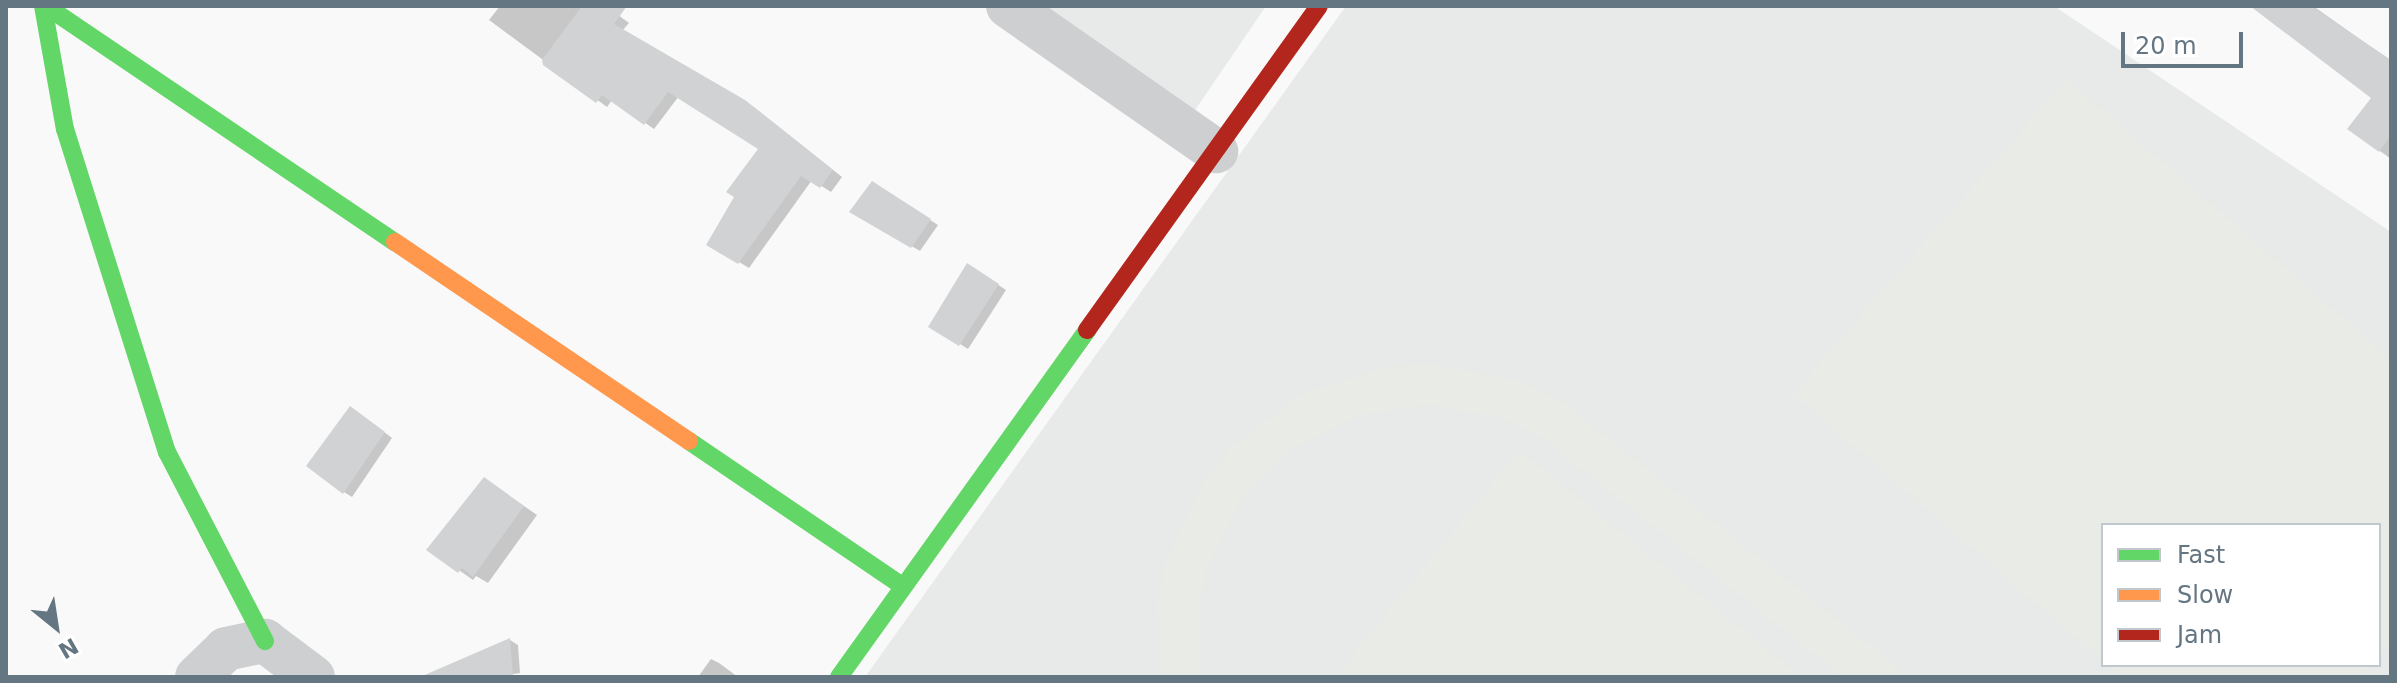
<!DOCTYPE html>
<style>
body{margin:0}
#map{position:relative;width:2397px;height:683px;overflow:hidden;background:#f9f9f9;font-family:"DejaVu Sans",sans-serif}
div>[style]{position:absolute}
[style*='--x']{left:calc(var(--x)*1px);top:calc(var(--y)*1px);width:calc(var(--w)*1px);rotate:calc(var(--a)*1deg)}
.built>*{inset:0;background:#e8e9e9}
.green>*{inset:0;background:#e8ebe6}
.shadow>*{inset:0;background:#0003}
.building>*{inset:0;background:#d0d2d3}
.street>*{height:44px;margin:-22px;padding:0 22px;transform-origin:22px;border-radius:22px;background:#cecfd0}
.fast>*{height:18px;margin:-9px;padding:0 9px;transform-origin:9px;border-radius:9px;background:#63d668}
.slow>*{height:18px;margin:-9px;padding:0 9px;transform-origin:9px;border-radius:9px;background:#ff974d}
.jam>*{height:18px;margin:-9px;padding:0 9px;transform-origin:9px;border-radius:9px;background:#b3261e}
span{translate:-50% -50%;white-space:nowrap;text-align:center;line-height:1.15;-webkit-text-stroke:8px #fff;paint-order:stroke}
.frame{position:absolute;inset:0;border:8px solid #657683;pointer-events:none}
.legend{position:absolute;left:2101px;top:523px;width:280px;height:144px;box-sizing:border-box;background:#fff;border:2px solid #c1c8cd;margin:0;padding:10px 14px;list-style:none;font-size:24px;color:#657683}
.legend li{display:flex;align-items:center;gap:16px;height:40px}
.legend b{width:40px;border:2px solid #c1c8cd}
.north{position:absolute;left:16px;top:587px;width:80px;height:80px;-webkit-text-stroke:6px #fff;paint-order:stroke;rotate:150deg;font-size:22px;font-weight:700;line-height:32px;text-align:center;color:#657683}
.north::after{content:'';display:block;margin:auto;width:28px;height:36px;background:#657683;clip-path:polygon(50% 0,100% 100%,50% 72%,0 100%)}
.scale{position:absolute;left:2121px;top:32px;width:122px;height:36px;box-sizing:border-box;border:4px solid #657683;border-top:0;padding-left:10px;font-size:24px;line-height:28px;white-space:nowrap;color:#657683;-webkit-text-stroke:6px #fff;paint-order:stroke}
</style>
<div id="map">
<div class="built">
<i style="clip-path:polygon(1044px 6px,1266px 6px,1193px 113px)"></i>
<i style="clip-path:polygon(evenodd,1346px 6px,2054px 6px,2391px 232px,2391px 677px,865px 677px,1346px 6px,2103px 525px,2379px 525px,2379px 665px,2103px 665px,2103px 525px)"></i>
</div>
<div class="green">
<i style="clip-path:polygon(2066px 79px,2391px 359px,2391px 642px,2379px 656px,2379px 525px,2103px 525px,2103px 661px,1793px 394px)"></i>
<i style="clip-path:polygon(1431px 364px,1518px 380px,1558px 399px,1910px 677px,1843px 677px,1538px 435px,1504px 419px,1430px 405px,1356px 416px,1290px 451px,1262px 476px,1238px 505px,1206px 572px,1199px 610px,1202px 677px,1160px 677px,1157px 606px,1166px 562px,1203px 482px,1231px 447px,1302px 394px,1386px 367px)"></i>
<i style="clip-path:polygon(1519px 450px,1801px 677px,1335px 677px)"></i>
<i style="clip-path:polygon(2107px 665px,2371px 665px,2361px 677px,2121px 677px)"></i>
</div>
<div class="shadow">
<i style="clip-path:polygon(500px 6px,606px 6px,629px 23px,622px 31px,755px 108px,842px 177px,831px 192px,812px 180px,749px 268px,709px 244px,761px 148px,679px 96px,654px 129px,612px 100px,607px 107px,489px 20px)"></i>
<i style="clip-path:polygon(2254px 6px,2313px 6px,2391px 61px,2391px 159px,2350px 129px,2373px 97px)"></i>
<i style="clip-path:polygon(880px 188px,938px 225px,920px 251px,852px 211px)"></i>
<i style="clip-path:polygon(976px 270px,1006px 290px,968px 349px,931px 326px)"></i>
<i style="clip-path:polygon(359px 413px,392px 438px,352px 497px,344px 492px)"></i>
<i style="clip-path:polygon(498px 488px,537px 515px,488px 583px,476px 576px,473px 580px,429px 549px)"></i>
<i style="clip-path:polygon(510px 640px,518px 645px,520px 673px,491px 677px)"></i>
<i style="clip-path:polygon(711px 659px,719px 663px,738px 677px,698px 677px)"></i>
</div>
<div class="building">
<i style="clip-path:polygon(582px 6px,627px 6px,614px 24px,745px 100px,833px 170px,820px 188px,801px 176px,738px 264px,706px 245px,734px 197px,726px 192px,758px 149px,668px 92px,644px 125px,602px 95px,596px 103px,543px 65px,542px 60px)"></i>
<i style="clip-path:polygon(2250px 6px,2311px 6px,2391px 60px,2391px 135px,2379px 152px,2347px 129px,2371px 98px)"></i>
<i style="clip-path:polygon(872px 181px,931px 219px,911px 248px,849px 212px)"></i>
<i style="clip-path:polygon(967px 263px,999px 284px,959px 346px,928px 327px)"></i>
<i style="clip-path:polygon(350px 406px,385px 432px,343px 494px,306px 466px)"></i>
<i style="clip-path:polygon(484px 477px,524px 506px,473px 577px,462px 568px,458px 573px,426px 550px)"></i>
<i style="clip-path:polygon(510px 638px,513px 677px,420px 677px)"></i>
</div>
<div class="street">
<i style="--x:1008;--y:6;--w:254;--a:34.9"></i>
<i style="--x:197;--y:677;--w:40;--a:-44"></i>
<i style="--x:226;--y:649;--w:40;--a:-12"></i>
<i style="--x:265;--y:641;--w:60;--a:36.9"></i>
</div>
<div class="fast">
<i style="--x:43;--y:6;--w:125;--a:79.9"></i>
<i style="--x:65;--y:129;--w:339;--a:72.5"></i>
<i style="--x:167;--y:452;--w:213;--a:62.6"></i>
<i style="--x:46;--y:6;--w:421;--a:34.1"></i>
<i style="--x:689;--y:441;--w:256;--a:34.2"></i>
<i style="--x:839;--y:677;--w:427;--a:-54.4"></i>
</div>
<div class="slow">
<i style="--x:395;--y:242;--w:355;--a:34.1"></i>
</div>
<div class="jam">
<i style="--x:1087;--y:330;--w:398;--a:-54.4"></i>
</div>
<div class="frame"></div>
<ul class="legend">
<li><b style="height:10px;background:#63d668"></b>Fast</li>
<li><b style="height:10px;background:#ff974d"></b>Slow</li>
<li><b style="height:10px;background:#b3261e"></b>Jam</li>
</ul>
<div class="north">N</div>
<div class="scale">20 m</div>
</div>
